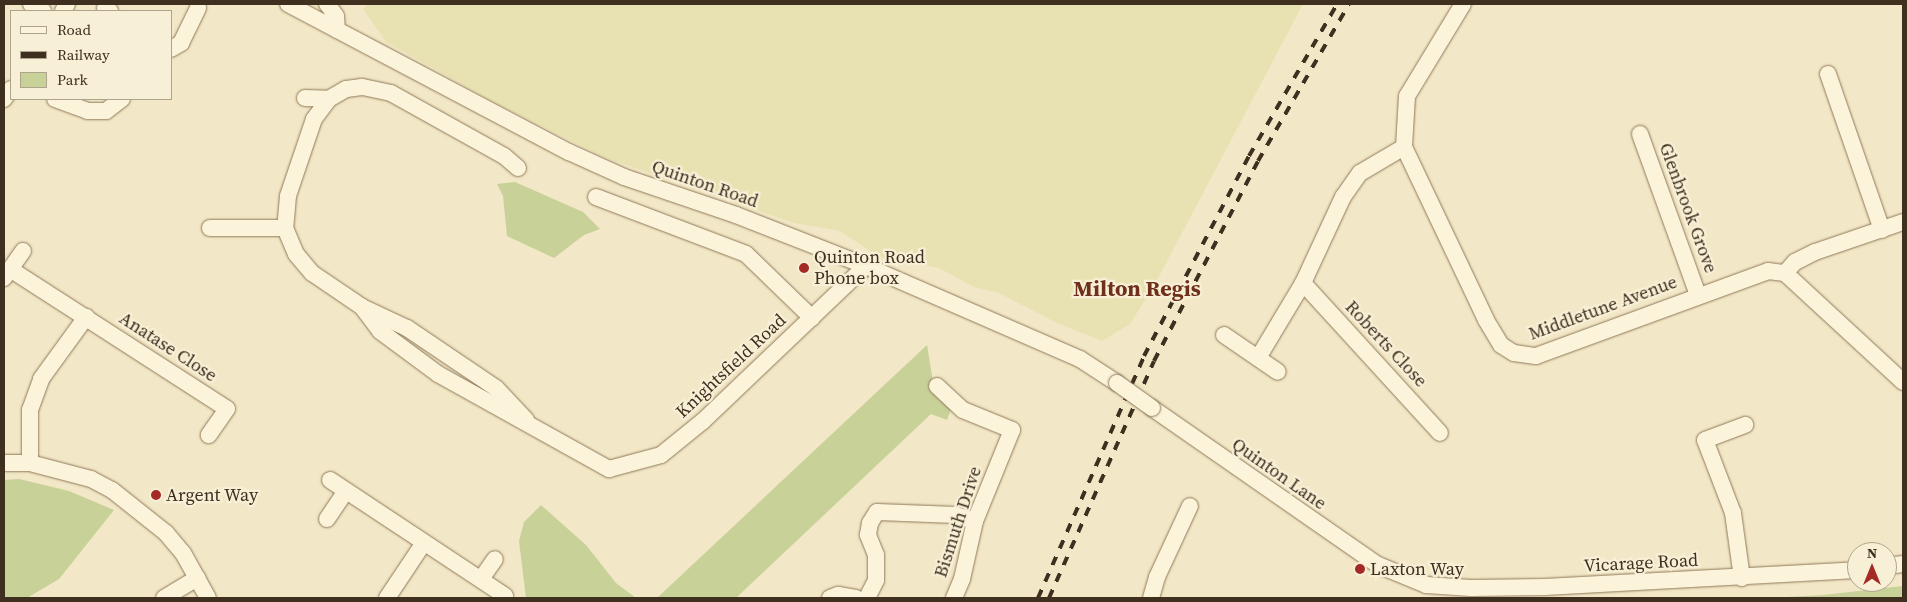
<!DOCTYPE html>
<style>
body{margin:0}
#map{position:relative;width:1907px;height:602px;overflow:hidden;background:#f2e7c6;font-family:"Source Serif 4",serif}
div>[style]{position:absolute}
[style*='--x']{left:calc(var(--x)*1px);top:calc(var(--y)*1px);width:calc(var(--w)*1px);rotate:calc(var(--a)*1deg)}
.farmland>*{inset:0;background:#e8e2b3}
.green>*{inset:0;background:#c8d198}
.roads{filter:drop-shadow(0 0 1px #8f795a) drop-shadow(0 0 1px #8f795a)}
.minor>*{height:16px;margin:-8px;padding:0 8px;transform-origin:8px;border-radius:8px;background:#fbf3da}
.rail>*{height:4px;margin-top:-2px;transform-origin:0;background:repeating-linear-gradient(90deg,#3e2f1f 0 9px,transparent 0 18px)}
.bridges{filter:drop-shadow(0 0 1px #8f795a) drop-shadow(0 0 1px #8f795a)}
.minor-bridge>*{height:16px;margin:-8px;padding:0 8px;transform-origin:8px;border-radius:8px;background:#fbf3da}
.dots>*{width:14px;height:14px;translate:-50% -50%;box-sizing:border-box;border:2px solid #f8f0d6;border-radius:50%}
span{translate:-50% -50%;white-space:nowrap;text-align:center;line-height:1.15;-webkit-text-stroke:4.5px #f8f0d6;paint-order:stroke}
.street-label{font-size:18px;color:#3e2f1f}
.poi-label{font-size:18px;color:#3e2f1f}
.left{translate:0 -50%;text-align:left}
.district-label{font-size:22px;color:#6e301b;font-weight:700}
.frame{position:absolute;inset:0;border:5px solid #3e2f1f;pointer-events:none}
.legend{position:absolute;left:10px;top:10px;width:162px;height:90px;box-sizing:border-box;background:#f8f0d6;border:1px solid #aea38d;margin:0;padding:6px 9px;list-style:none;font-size:15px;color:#3e2f1f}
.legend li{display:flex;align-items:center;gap:10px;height:25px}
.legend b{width:25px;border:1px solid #aea38d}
.north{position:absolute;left:1847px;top:542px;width:50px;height:50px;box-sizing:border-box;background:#f8f0d6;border:1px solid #aea38d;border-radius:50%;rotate:0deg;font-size:14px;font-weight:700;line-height:20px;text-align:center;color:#3e2f1f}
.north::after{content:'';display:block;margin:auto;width:18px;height:22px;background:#a32a25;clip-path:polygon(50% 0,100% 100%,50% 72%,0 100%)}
</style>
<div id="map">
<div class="farmland">
<i style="clip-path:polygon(367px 4px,1303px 4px,1155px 284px,1130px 324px,1102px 341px,1057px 323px,999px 293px,974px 287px,939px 268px,879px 257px,840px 231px,794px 223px,603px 157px,497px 104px,386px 42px,363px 9px)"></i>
</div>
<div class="green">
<i style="clip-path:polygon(515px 182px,583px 212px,600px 229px,584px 235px,554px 258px,507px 236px,503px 196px,497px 184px)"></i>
<i style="clip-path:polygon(927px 345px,934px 388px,951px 409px,947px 420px,931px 414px,736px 598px,657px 598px)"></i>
<i style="clip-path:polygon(19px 479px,69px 491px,114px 510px,59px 579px,27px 598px,4px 598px,4px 480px)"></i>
<i style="clip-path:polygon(541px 505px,586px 545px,616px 583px,636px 598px,526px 598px,519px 541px,524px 522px)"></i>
<i style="clip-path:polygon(1903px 586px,1903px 598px,1771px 598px,1823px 595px)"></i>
</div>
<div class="roads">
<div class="minor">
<i style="--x:31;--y:4;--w:14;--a:30"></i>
<i style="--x:288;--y:4;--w:318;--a:27.8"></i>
<i style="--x:569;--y:152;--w:60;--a:24.4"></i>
<i style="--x:624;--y:177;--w:118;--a:18.7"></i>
<i style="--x:736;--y:215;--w:140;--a:21.4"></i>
<i style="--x:866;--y:266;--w:233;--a:23.5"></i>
<i style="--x:1080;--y:359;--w:44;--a:33"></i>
<i style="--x:327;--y:4;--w:15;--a:53"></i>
<i style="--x:336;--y:16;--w:14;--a:86"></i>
<i style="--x:1463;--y:4;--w:108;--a:121.3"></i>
<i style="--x:1407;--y:96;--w:51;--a:93.4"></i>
<i style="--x:1404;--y:147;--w:191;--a:64.6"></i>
<i style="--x:1486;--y:320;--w:29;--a:59"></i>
<i style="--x:1501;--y:345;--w:15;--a:32"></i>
<i style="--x:1514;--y:353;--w:22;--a:8"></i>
<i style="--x:1536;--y:356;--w:247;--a:-20.1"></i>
<i style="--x:1768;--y:271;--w:17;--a:7"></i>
<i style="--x:1785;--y:273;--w:15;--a:-48"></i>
<i style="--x:1795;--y:262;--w:22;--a:-27"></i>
<i style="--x:1815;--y:252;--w:93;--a:-18.8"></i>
<i style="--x:105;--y:8;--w:6;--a:31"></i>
<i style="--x:63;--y:11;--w:8;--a:-60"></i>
<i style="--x:171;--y:49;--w:12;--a:-31"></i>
<i style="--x:181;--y:43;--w:39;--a:-64"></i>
<i style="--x:1828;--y:74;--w:165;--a:70.9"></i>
<i style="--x:305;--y:98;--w:24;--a:2"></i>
<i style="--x:4;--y:99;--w:12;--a:-55"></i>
<i style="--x:55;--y:99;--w:35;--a:20"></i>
<i style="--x:88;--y:111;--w:18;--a:0"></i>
<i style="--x:106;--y:111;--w:20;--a:-37"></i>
<i style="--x:1640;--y:134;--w:171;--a:70.2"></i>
<i style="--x:518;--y:168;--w:18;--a:-139"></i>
<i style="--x:504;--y:156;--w:129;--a:-150.9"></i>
<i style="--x:391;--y:93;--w:30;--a:-168"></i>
<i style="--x:362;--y:87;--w:16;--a:173"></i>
<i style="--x:346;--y:89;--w:20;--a:150"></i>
<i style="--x:329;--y:99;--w:25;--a:127"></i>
<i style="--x:314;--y:119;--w:81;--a:108.7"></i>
<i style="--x:288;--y:196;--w:32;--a:95"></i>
<i style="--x:285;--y:228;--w:28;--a:67"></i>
<i style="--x:296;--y:254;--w:25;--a:50"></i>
<i style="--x:312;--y:273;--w:60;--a:34.2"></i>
<i style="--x:362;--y:307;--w:50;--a:25"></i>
<i style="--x:407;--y:328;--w:107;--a:34"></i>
<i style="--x:496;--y:388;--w:44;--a:46.8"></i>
<i style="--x:596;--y:197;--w:160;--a:20.8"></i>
<i style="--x:746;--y:254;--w:92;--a:44.1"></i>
<i style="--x:210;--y:228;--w:75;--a:0"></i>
<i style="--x:10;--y:269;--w:258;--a:32.8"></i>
<i style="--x:227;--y:409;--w:32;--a:125"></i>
<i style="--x:1785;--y:273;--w:161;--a:42.7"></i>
<i style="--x:4;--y:278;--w:33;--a:-55"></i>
<i style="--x:1303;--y:283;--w:203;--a:47.6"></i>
<i style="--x:362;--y:307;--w:30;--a:53"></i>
<i style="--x:380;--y:331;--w:72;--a:36.6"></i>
<i style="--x:438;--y:374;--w:196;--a:29.1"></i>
<i style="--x:609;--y:469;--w:54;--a:-15.1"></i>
<i style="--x:661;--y:455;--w:54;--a:-39"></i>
<i style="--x:703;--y:421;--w:225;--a:-43.6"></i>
<i style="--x:1224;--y:335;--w:65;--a:34.4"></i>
<i style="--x:1258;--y:358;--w:87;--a:-59"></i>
<i style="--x:1303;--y:283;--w:95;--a:-65.1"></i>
<i style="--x:1343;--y:197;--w:29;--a:-55"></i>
<i style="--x:1360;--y:173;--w:51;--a:-30.6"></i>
<i style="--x:937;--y:386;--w:35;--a:43"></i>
<i style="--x:963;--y:410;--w:53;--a:22.2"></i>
<i style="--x:1012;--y:430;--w:98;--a:112.1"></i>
<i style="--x:975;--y:521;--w:59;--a:102.6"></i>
<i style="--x:962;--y:579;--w:21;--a:113"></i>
<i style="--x:1152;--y:408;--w:275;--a:34.8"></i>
<i style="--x:1378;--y:565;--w:52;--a:22.6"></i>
<i style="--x:1426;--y:585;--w:45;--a:3.8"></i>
<i style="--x:1471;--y:588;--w:74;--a:-0.8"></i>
<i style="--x:1545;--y:587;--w:312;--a:-3.1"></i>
<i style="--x:4;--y:463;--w:26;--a:0"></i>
<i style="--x:30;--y:463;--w:63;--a:14.7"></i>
<i style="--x:91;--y:479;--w:24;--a:28"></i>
<i style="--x:112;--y:490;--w:69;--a:38.5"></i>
<i style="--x:166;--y:533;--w:26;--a:50"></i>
<i style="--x:183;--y:553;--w:51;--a:60.9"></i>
<i style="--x:30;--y:463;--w:53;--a:-90"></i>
<i style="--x:30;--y:410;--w:33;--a:-70"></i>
<i style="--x:41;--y:379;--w:77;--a:-54"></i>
<i style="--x:330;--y:480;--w:210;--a:33.5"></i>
<i style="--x:327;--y:519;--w:34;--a:-56"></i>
<i style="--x:1887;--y:566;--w:16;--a:-7"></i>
<i style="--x:1742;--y:578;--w:66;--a:-97.9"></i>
<i style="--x:1733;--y:513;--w:78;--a:-111"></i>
<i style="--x:1705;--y:440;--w:43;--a:-20.6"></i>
<i style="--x:481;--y:579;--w:24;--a:-55"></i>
<i style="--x:164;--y:598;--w:39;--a:-31"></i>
<i style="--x:387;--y:598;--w:65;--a:-56.3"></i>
<i style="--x:830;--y:598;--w:9;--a:-21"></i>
<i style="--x:838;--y:595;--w:18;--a:9"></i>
<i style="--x:867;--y:598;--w:20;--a:-63"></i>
<i style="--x:876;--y:580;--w:25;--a:-90"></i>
<i style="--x:876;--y:555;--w:22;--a:-112"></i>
<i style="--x:868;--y:535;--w:12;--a:-81"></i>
<i style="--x:870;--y:523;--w:13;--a:-58"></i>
<i style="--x:877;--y:512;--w:79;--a:2.2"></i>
<i style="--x:956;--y:515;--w:20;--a:18"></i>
<i style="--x:1151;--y:598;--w:22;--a:-74"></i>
<i style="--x:1157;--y:577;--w:78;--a:-65.1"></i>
</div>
</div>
<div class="rail">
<i style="--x:1038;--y:598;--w:264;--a:-66.3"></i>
<i style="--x:1144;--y:356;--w:226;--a:-62.3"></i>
<i style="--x:1249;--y:156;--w:176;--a:-59.9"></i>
<i style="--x:1049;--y:598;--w:259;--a:-66.1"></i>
<i style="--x:1154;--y:361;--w:225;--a:-62.5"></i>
<i style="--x:1258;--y:161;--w:181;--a:-59.9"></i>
</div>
<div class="bridges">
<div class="minor-bridge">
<i style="--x:1117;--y:383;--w:43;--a:35.5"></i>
</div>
</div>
<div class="dots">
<i style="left:804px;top:268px;background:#a32a25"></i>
<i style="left:156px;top:495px;background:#a32a25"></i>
<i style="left:1360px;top:569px;background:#a32a25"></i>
</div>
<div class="street-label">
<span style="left:705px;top:184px;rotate:19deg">Quinton Road</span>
<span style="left:1688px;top:208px;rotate:70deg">Glenbrook Grove</span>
<span style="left:1603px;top:308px;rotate:-20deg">Middletune Avenue</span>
<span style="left:1386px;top:344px;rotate:47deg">Roberts Close</span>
<span style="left:168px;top:347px;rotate:33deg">Anatase Close</span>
<span style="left:731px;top:366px;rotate:-43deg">Knightsfield Road</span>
<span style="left:1279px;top:474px;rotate:35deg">Quinton Lane</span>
<span style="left:958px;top:522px;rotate:-72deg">Bismuth Drive</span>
<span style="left:1641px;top:563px;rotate:-3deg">Vicarage Road</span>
</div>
<div class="poi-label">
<span class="left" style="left:814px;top:268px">Quinton Road<br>Phone box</span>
<span class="left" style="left:166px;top:495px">Argent Way</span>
<span class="left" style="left:1370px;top:569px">Laxton Way</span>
</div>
<div class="district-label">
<span style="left:1137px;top:289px">Milton Regis</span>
</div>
<div class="frame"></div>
<ul class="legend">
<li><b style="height:6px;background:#fbf3da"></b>Road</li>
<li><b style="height:6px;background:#3e2f1f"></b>Railway</li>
<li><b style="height:14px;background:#c8d198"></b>Park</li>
</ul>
<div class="north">N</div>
</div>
